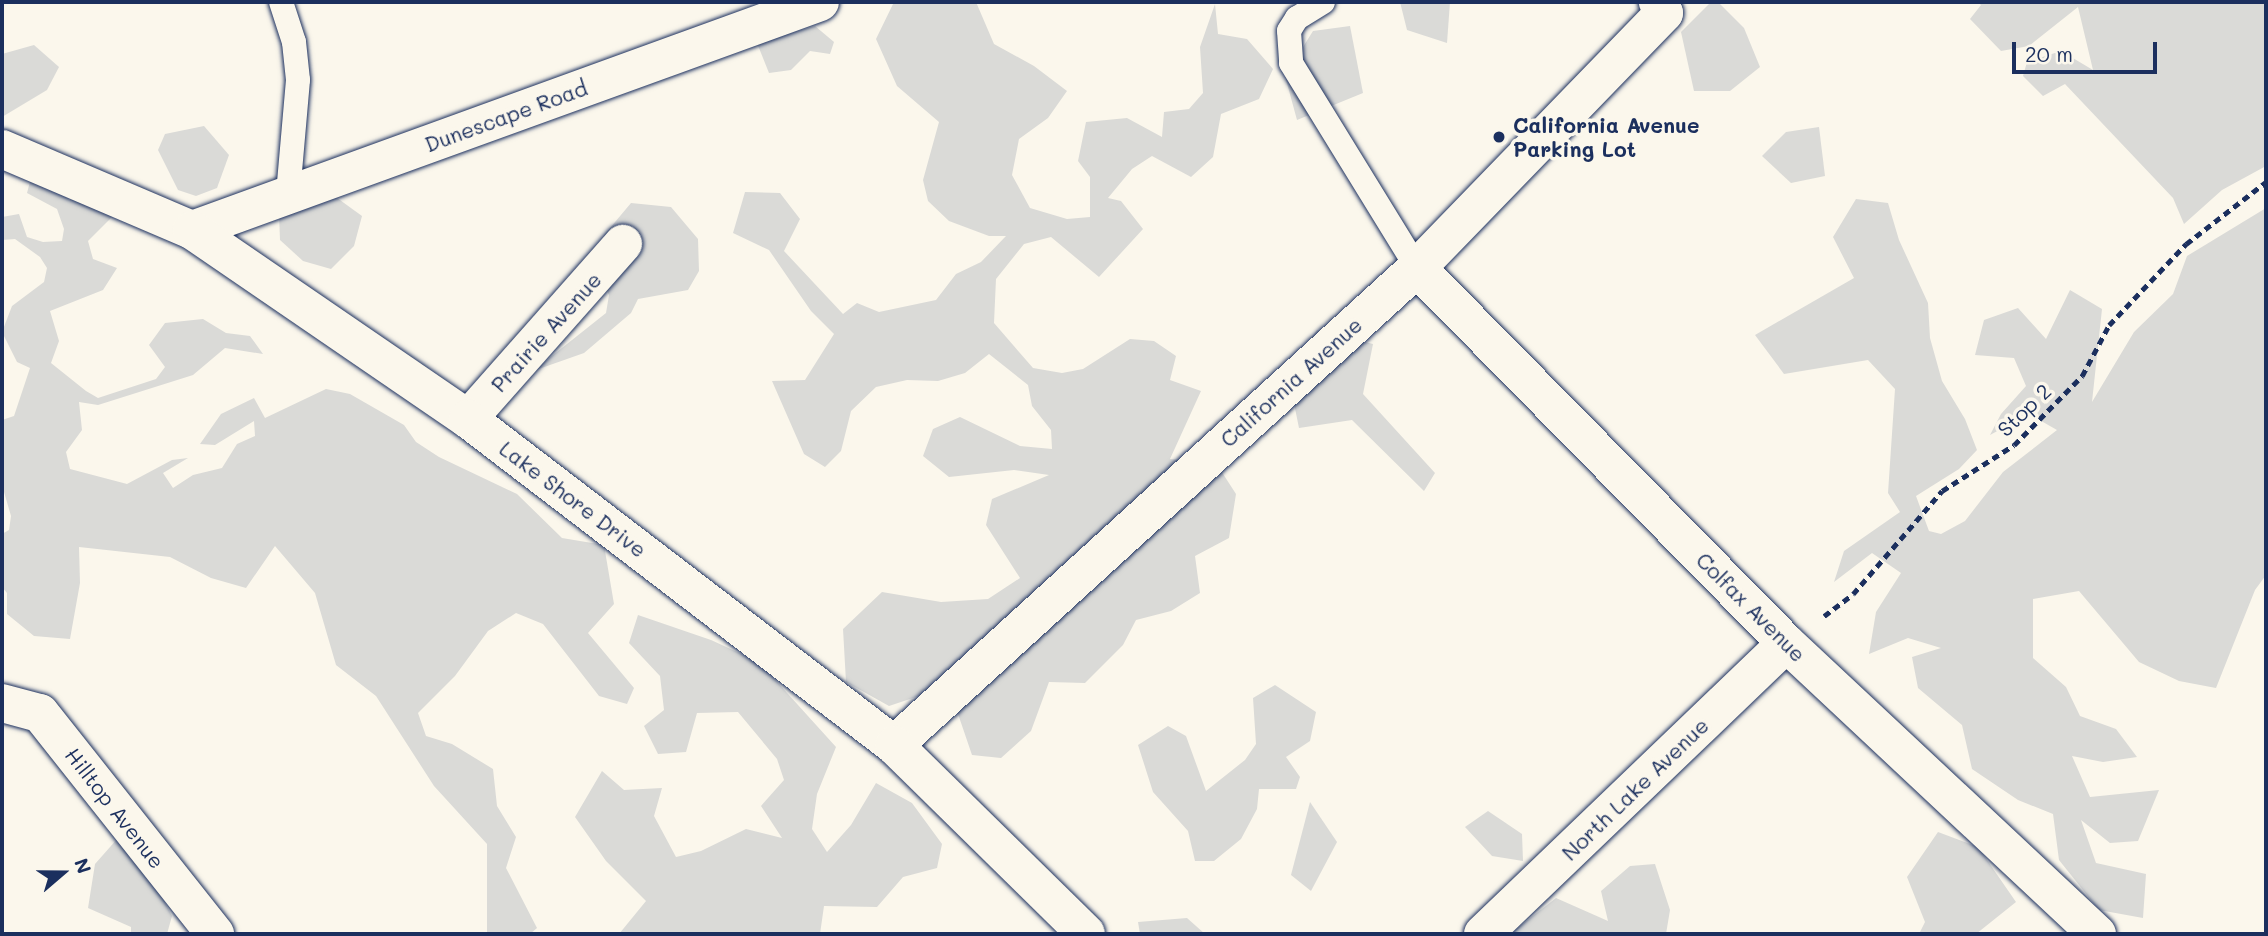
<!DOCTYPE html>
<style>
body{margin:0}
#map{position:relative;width:2268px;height:936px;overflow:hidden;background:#fbf7ec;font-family:Mali,sans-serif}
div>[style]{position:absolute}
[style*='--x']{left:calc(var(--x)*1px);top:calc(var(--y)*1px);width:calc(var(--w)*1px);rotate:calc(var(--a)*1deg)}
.green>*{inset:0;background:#dadad7}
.path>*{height:4.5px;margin-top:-2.25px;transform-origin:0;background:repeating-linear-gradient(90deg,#1b2f5e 0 7px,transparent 0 12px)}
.roads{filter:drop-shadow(0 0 2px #1b2f5e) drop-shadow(0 0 2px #1b2f5e)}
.service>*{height:24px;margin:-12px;padding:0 12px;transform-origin:12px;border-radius:12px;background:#fbf7ec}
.minor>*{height:38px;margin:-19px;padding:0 19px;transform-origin:19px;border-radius:19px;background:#fbf7ec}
.tertiary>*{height:38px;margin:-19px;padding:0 19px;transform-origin:19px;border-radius:19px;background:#fbf7ec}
.dots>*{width:19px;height:19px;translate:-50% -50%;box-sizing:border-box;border:4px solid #fbf7ec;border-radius:50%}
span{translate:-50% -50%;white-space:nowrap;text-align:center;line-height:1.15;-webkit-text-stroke:7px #fbf7ec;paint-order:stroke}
.street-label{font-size:21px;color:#1b2f5e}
.poi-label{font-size:21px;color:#1b2f5e;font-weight:700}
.left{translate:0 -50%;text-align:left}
.frame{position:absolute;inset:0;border:4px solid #1b2f5e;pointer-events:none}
.north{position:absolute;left:28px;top:838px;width:70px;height:70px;-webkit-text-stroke:5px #fbf7ec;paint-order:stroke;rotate:70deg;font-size:19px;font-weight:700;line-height:28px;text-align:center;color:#1b2f5e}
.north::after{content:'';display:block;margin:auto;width:24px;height:32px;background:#1b2f5e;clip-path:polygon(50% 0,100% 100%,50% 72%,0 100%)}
.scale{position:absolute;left:2012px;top:42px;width:145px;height:32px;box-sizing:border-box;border:4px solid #1b2f5e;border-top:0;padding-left:9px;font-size:21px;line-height:24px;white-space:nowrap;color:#1b2f5e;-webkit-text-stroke:5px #fbf7ec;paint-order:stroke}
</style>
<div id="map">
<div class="green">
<i style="clip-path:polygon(894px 2px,976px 2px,994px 44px,1034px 66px,1067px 91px,1048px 118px,1019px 139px,1012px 175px,1030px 208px,1067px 219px,1090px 217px,1090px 177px,1078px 161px,1086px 122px,1127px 118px,1162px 137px,1164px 112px,1189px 109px,1203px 93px,1200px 47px,1215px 4px,1218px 34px,1247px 39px,1273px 69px,1259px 99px,1221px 114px,1213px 157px,1191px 177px,1152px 156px,1132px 169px,1108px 198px,1121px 201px,1143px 229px,1099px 277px,1051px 237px,1024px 244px,996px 279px,994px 323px,1033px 368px,1062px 373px,1083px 369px,1130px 339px,1154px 341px,1176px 356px,1170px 380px,1201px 391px,1170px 459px,1216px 463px,1236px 494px,1229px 538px,1195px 556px,1200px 593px,1171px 611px,1136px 620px,1123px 645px,1085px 683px,1049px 682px,1031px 731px,1001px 758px,972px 755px,958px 714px,922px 695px,889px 706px,846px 682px,843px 629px,882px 592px,941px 602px,988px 599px,1020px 578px,986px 525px,992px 499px,1049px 475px,1014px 470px,949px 477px,923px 456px,933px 429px,960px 417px,1020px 446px,1052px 449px,1051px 430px,1032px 406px,1028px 385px,989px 354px,965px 373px,938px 381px,907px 380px,876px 387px,851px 411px,841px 451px,825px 467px,804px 454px,772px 381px,805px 380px,834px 334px,811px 311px,769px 250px,733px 233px,745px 192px,780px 193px,800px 219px,784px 251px,843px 314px,857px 303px,879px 312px,936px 300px,956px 274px,981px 262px,1006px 236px,989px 236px,949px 221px,928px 201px,923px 180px,939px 122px,897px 86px,876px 39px)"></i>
<i style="clip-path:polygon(1400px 2px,1450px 2px,1447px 43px,1407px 30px)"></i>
<i style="clip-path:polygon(1711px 2px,1718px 2px,1744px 28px,1760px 67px,1730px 91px,1694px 91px,1681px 32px)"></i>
<i style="clip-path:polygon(1978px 2px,2266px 2px,2266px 166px,2222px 190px,2184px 224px,2173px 198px,2065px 84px,2043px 96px,2023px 76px,2027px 62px,2061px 51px,2093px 70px,2078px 7px,2029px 46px,2001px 51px,1970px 19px,1981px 5px)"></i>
<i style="clip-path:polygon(815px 26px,834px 42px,830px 54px,810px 51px,791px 70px,769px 73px,757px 43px)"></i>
<i style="clip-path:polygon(1350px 26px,1363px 93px,1297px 120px,1285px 76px,1313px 31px)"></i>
<i style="clip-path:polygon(34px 45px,59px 67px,47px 90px,2px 117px,2px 54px)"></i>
<i style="clip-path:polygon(204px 126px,229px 155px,217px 188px,196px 196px,178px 190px,158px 150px,165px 134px)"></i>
<i style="clip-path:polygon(1819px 127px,1825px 176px,1791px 183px,1762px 156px,1786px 132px)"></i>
<i style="clip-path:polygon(31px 178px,63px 186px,69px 200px,95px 195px,115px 214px,88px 241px,93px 259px,117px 268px,103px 290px,50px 311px,59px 341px,51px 363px,86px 391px,98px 398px,156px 379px,165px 367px,149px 345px,165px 323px,203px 319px,226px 333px,250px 336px,263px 354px,225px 348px,193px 375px,98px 405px,79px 402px,82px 430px,66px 452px,70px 469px,127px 484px,172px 460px,188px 458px,163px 473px,173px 488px,193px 475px,222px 468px,237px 444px,255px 436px,254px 421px,215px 445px,200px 444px,221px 414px,254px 398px,265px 418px,326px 389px,350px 394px,404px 425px,416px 442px,439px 457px,517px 494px,562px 538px,604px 545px,614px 604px,588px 633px,634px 688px,627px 704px,599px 696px,543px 624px,516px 613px,488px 631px,455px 676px,418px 713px,426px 736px,452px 744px,493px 769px,497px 806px,516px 837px,506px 868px,537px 928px,530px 934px,487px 934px,487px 844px,434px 786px,376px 696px,336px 665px,315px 593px,275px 546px,246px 588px,211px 578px,170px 557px,79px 547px,80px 583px,70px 639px,34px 636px,7px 614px,7px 593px,2px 587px,2px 534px,9px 530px,11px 516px,2px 485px,2px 420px,14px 416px,30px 368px,17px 362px,2px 332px,12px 306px,44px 282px,47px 268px,40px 257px,15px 239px,2px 240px,2px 217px,19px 214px,27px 237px,43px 242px,62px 241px,64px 229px,57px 209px,27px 193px)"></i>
<i style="clip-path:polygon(333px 195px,362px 216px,354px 246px,331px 269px,303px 261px,280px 240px,279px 214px)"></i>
<i style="clip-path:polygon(1856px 199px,1888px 203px,1899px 240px,1928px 303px,1930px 338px,1942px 381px,1965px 419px,1977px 450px,1959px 469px,1916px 496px,1929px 531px,1941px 534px,1965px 521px,2003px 472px,2057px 430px,2029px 414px,1990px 435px,2001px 414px,2026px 386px,2014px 358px,1975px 355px,1984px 320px,2018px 308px,2046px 339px,2070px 290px,2102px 309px,2092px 402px,2134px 332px,2173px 294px,2187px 256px,2266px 208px,2266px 575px,2255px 590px,2216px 688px,2179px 681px,2139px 662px,2079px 591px,2033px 599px,2033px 658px,2066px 687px,2080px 716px,2116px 729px,2137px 757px,2103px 762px,2072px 756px,2090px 797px,2159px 790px,2138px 841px,2110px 843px,2081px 820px,2096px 863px,2146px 874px,2143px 918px,2099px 910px,2059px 860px,2053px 814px,2018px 800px,1972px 769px,1962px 725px,1918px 688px,1912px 657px,1941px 648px,1908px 638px,1869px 654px,1876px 612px,1901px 573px,1872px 553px,1834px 582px,1844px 551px,1900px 512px,1888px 493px,1895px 389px,1868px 360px,1784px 374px,1755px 335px,1854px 278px,1833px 237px)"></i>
<i style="clip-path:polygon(631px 203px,671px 207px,698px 239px,699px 271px,688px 290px,638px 299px,631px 313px,584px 353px,533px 371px,606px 313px,609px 295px,593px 262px,605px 234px)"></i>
<i style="clip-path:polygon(1317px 330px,1373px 344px,1363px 394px,1435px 473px,1424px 491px,1352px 420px,1299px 428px,1287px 369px)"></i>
<i style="clip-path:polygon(638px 615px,711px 640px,759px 662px,836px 747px,817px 794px,812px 829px,827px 852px,851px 825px,876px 783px,912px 803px,942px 844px,937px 868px,903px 877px,877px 907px,824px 906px,820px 934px,619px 934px,646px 901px,606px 861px,575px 817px,602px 771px,624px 790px,662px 788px,654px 816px,676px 857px,701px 851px,746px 829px,782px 838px,761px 806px,784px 780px,777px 759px,738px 712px,697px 713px,686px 752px,658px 754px,644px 726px,664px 710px,660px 676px,629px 643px)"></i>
<i style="clip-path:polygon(1275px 685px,1316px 712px,1310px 741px,1286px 757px,1300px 777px,1296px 789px,1259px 789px,1257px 809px,1241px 839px,1214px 861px,1195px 861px,1188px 831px,1153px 792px,1138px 745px,1168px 726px,1186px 736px,1206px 791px,1245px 760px,1256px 744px,1253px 698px)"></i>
<i style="clip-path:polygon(1310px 802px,1337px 842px,1311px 891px,1291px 875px)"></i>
<i style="clip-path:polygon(1488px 811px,1522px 834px,1523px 861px,1492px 856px,1465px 827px)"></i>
<i style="clip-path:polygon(1938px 832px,1978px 847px,2016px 902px,1976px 934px,1919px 934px,1925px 922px,1907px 877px)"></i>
<i style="clip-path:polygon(118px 838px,146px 866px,172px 916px,167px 934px,131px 934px,131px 927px,88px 908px,95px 864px)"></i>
<i style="clip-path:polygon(1655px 864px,1670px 910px,1666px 934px,1510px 934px,1556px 898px,1608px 921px,1601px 891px,1630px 866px)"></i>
<i style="clip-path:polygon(1187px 918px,1205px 934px,1140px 934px,1138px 922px)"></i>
</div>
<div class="path">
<i style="--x:1824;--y:616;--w:36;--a:-37"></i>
<i style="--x:1853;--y:594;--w:136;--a:-49.2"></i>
<i style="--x:1942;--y:491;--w:85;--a:-32.6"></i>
<i style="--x:2014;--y:445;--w:97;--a:-45.4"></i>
<i style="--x:2082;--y:376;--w:58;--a:-62.1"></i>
<i style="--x:2109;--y:325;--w:112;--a:-46.5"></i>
<i style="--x:2186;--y:244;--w:101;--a:-37.8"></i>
</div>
<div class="roads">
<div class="service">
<i style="--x:281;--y:2;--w:42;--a:72"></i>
<i style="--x:294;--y:42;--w:38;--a:84"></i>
<i style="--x:298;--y:80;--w:115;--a:95"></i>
<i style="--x:1323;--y:2;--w:31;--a:148"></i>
<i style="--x:1297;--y:18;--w:15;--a:122"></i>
<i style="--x:1289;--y:31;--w:32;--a:86"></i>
<i style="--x:1291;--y:63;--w:241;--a:58.4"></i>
</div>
<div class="minor">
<i style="--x:192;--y:230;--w:668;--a:-19.95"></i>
<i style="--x:1417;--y:268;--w:526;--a:45.46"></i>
<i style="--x:1786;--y:643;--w:426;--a:43.1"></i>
<i style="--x:468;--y:419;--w:234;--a:-48.5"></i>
<i style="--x:2;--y:703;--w:39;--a:15"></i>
<i style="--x:40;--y:713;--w:282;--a:51.6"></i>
<i style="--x:894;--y:745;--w:708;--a:-42.37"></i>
<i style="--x:1417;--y:268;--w:355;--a:-45.9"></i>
<i style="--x:1664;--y:13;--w:13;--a:-119"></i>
<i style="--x:1483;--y:934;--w:420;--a:-43.8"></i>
</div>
<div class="tertiary">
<i style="--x:2;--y:149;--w:207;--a:23.1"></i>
<i style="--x:192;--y:230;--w:335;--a:34.4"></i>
<i style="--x:468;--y:419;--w:536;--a:37.43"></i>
<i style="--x:894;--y:745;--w:269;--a:44.5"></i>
</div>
</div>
<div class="dots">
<i style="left:1499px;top:137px;background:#1b2f5e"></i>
</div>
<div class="street-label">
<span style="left:506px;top:116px;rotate:-20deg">Dunescape Road</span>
<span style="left:546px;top:332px;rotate:-48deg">Prairie Avenue</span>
<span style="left:1291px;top:382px;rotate:-42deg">California Avenue</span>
<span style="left:2024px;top:410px;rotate:-44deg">Stop 2</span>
<span style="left:573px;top:499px;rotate:37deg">Lake Shore Drive</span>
<span style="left:1751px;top:607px;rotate:45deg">Colfax Avenue</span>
<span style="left:1635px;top:789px;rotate:-44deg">North Lake Avenue</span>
<span style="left:115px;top:808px;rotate:52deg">Hilltop Avenue</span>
</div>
<div class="poi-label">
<span class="left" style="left:1513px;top:137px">California Avenue<br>Parking Lot</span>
</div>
<div class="frame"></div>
<div class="north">N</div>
<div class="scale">20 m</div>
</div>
